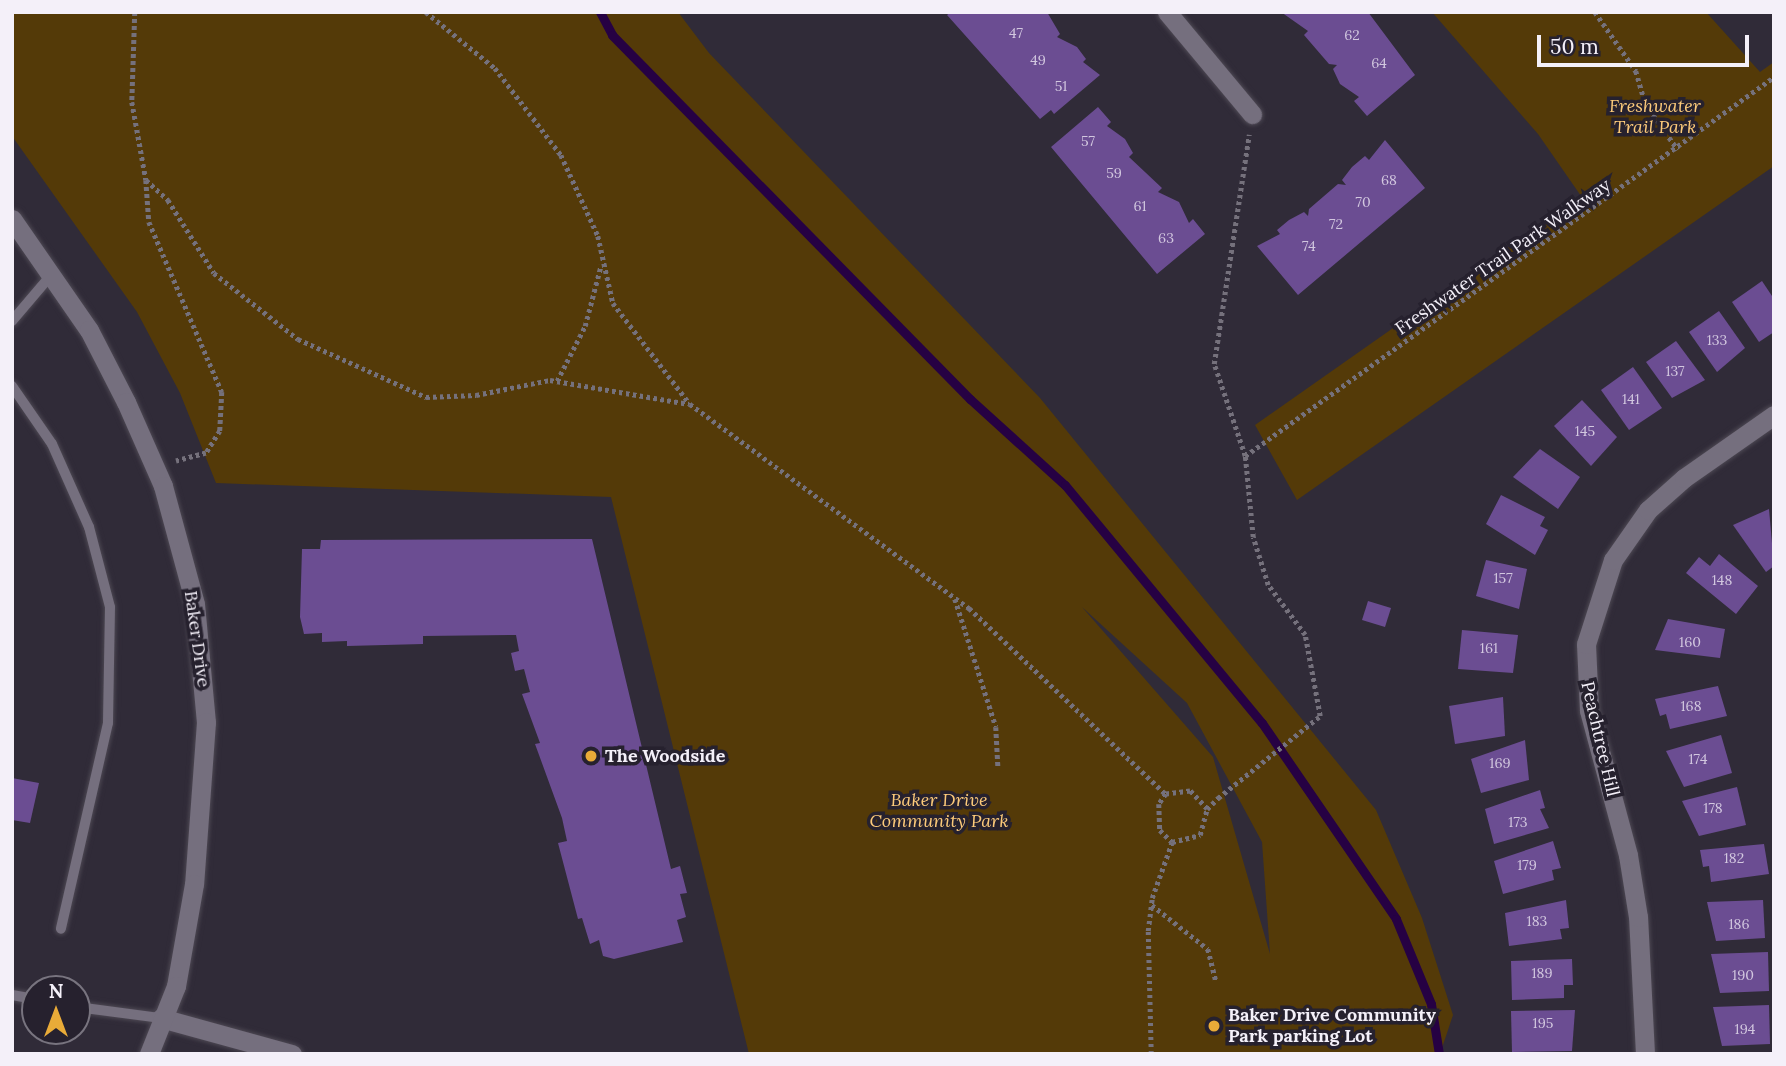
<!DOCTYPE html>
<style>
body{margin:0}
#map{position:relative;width:1786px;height:1066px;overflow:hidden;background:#302b38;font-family:Lora,serif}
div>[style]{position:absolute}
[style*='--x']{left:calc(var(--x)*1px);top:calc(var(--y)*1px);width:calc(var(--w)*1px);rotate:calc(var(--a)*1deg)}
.green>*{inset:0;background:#543a08}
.stream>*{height:9px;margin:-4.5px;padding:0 4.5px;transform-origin:4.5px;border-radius:4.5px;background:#260143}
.building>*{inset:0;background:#6b4d92}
.path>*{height:4.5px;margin-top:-2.25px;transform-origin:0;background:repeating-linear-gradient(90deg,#75717c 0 3.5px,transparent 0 7px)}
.roads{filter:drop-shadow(0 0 2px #4d4853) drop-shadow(0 0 2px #4d4853)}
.service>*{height:10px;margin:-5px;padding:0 5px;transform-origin:5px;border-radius:5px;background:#756f7e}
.minor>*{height:19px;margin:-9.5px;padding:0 9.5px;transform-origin:9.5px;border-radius:9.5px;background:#756f7e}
.tertiary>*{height:19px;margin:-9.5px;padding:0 9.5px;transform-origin:9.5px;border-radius:9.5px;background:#756f7e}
.dots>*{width:19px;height:19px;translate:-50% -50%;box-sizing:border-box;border:4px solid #26212e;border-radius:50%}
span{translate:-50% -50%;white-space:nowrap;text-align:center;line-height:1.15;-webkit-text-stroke:7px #26212e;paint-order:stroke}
.number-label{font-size:14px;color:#d2c7df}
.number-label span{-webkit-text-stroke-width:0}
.park-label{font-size:18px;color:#fcca7a;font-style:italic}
.street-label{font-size:18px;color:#f4f0f9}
.poi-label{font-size:18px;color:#f4f0f9;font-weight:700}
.left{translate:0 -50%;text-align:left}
.frame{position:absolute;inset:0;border:14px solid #f4f0f9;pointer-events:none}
.north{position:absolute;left:21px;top:975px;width:70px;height:70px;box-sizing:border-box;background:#26212e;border:2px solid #78747f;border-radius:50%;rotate:0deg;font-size:19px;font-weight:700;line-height:28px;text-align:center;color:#f4f0f9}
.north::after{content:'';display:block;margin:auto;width:24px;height:32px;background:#e9ab38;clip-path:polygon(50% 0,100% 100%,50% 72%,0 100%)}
.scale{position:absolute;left:1537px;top:35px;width:212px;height:32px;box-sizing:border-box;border:4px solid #f4f0f9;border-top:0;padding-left:9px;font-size:21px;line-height:24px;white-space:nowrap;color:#f4f0f9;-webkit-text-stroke:5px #26212e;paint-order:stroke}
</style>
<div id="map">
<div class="green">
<i style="clip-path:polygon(evenodd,12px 12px,678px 12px,709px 53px,1040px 398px,1376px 810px,1422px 918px,1453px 1015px,1440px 1054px,749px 1054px,611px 497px,216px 483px,180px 393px,137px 312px,12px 136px,12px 12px,1082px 607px,1187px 703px,1262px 842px,1270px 954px,1213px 757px,1082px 607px)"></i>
<i style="clip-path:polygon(1432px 12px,1706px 12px,1760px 72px,1774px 62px,1774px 166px,1297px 500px,1255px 425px,1581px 196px,1538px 134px)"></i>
</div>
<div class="stream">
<i style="--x:600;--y:12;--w:26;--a:62"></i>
<i style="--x:612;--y:35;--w:511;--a:45.48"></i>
<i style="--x:970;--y:399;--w:128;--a:42.2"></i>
<i style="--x:1065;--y:485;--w:309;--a:50.4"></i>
<i style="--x:1262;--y:723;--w:237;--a:55.6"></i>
<i style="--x:1396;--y:919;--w:92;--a:67.6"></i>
<i style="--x:1431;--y:1004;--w:51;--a:80.9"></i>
</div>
<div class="building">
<i style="clip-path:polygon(951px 12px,1047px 12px,1060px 34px,1057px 37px,1077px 47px,1086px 59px,1083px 62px,1100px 75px,1054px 114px,1051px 110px,1040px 119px,947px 15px)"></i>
<i style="clip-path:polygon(1281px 12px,1368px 12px,1415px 75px,1367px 116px,1354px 101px,1359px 97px,1340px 84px,1333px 69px,1337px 65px,1329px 64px,1304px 35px,1308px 31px)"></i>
<i style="clip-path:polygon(1098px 107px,1111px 122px,1107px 126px,1125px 139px,1133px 153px,1129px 157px,1162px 188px,1158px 192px,1179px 202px,1189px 223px,1193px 219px,1205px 234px,1157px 274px,1051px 147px)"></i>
<i style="clip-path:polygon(1385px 140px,1425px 188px,1298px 295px,1257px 246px,1280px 234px,1277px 230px,1289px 220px,1304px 212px,1308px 216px,1309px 209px,1338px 184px,1346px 185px,1342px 180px,1352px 167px,1365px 156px,1369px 160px)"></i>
<i style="clip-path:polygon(1762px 281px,1774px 299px,1774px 332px,1759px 342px,1732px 302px)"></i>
<i style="clip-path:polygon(1719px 311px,1745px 348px,1717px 372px,1689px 332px)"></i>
<i style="clip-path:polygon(1676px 341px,1705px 380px,1672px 398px,1646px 362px)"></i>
<i style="clip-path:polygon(1633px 367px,1662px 408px,1629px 430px,1601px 390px)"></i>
<i style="clip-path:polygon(1582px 400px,1617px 437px,1591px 466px,1554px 426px)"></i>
<i style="clip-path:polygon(1540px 449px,1580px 477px,1558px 509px,1513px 477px)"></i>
<i style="clip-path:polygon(1501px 495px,1545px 517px,1540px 526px,1548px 530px,1535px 555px,1486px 524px)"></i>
<i style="clip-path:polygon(1769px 509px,1774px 566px,1766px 572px,1733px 525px)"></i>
<i style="clip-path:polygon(592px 539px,671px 869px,680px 866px,687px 893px,680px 894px,686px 917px,677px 920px,683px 942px,614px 959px,603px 956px,599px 940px,590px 944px,582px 918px,578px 919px,558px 843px,567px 841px,562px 818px,535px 744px,540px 743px,522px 694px,530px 692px,524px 669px,515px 671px,511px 653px,519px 651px,516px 635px,423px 636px,423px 644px,347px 646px,347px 641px,322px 642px,322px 633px,304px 634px,300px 617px,302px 549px,320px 549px,321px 540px)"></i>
<i style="clip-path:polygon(1719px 554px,1758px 586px,1736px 614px,1686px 573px,1699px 557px,1710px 566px)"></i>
<i style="clip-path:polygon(1486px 560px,1527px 569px,1519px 609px,1476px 596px)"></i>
<i style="clip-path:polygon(1368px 601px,1391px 608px,1385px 627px,1362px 620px)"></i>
<i style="clip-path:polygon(1668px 619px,1725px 629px,1720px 658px,1655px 650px)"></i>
<i style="clip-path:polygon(1462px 630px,1518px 635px,1513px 673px,1458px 669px)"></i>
<i style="clip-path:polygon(1718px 686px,1727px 716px,1670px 729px,1666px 714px,1660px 716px,1655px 699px)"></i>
<i style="clip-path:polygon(1503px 697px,1505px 736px,1455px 744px,1449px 706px)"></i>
<i style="clip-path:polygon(1721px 735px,1732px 773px,1684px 787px,1666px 751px)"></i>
<i style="clip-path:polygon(1525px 740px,1529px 780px,1481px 793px,1471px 759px)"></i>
<i style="clip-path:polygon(12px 778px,39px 783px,30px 823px,12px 820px)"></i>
<i style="clip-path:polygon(1737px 787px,1746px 825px,1699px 836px,1682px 801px)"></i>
<i style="clip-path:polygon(1540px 790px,1545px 808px,1540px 809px,1549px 828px,1494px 844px,1485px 809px)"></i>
<i style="clip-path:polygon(1553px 841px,1561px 868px,1552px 870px,1554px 880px,1503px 894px,1494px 861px)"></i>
<i style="clip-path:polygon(1764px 844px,1769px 874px,1711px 882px,1709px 866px,1703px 867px,1700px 850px)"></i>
<i style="clip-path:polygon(1566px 900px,1569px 928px,1560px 929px,1562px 939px,1509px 946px,1505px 913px)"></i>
<i style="clip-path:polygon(1763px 900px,1765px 938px,1716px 941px,1707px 902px)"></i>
<i style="clip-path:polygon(1768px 952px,1769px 991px,1720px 993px,1711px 954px)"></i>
<i style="clip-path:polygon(1572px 959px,1573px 985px,1564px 985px,1564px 998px,1512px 1000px,1511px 961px)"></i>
<i style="clip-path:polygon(1769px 1005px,1770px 1044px,1722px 1046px,1713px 1007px)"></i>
<i style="clip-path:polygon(1575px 1010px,1572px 1051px,1512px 1052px,1511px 1011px)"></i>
</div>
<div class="path">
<i style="--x:135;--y:12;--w:90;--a:91.9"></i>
<i style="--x:132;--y:102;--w:79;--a:79.8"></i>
<i style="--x:146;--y:180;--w:30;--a:42"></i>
<i style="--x:168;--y:200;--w:86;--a:57.8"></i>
<i style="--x:214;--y:273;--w:107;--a:38.2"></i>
<i style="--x:298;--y:339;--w:141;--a:24.4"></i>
<i style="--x:426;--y:397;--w:50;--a:-2.3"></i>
<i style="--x:476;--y:395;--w:76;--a:-11.5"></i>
<i style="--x:550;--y:380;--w:141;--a:9.8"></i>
<i style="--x:426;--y:12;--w:89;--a:39.1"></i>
<i style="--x:495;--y:68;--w:109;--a:52.8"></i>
<i style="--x:561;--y:155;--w:89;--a:65.4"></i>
<i style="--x:598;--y:236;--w:69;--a:77.4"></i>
<i style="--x:613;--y:303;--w:127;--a:52.7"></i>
<i style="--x:690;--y:404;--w:346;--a:36.2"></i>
<i style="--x:969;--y:608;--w:271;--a:43.4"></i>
<i style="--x:1595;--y:12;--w:72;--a:55.2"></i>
<i style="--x:1636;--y:71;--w:33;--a:74"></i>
<i style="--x:1645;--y:103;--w:57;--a:54.9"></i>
<i style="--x:146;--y:180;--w:42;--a:85.9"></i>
<i style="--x:149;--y:222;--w:185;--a:66.8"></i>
<i style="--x:222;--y:392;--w:39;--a:93"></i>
<i style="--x:220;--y:431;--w:26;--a:122"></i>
<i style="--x:206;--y:453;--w:31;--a:165"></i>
<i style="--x:557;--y:381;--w:62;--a:-63"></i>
<i style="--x:585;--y:326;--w:63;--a:-75.3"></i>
<i style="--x:1245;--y:456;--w:651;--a:-35.62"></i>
<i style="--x:955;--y:599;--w:134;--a:72.2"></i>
<i style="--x:996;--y:727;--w:39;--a:87"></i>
<i style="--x:1207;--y:809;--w:25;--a:-133"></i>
<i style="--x:1190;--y:791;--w:24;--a:173"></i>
<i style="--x:1166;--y:794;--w:12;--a:125"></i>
<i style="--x:1159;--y:804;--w:26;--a:88"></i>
<i style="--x:1160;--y:830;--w:17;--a:45"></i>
<i style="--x:1172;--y:842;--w:29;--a:-14"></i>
<i style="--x:1200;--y:835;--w:27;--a:-75"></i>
<i style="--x:1207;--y:809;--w:16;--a:-45"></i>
<i style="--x:1218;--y:798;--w:131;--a:-38.8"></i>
<i style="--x:1320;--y:716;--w:82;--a:-100.5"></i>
<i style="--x:1305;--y:635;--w:62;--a:-126.5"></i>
<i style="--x:1268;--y:585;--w:50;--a:-107.4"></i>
<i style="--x:1253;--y:537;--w:81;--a:-95.6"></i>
<i style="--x:1245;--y:456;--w:97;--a:-108.6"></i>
<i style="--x:1214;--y:364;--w:232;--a:-81.3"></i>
<i style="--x:1152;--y:905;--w:71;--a:38.2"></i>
<i style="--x:1208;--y:949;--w:32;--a:76"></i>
<i style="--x:1151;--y:1054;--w:123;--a:-91.4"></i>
<i style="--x:1148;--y:931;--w:33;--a:-83"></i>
<i style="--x:1152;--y:898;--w:59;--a:-70.3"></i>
</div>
<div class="roads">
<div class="service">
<i style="--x:12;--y:321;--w:62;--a:-49.6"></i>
<i style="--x:12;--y:386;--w:70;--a:55.4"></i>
<i style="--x:52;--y:444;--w:91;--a:66"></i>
<i style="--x:89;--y:527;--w:83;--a:75.3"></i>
<i style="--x:110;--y:607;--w:116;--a:91"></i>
<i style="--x:108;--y:723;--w:211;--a:102.9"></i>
<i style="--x:12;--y:995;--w:23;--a:10"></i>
<i style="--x:77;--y:1007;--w:85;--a:7.5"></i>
</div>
<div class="minor">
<i style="--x:1167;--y:12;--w:133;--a:50.2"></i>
<i style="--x:161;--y:1018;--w:136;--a:15.4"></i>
<i style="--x:1645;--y:1054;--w:137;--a:-92.9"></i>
<i style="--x:1638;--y:917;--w:63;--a:-99.2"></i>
<i style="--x:1628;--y:855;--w:150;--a:-105.1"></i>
<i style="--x:1589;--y:710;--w:66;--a:-92.6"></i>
<i style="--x:1586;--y:644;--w:88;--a:-72.2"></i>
<i style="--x:1613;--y:560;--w:61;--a:-55"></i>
<i style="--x:1648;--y:510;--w:48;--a:-41.6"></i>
<i style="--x:1684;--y:478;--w:110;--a:-35"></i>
</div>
<div class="tertiary">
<i style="--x:12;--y:219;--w:135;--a:55.3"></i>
<i style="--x:89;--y:330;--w:81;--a:62.8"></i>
<i style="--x:126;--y:402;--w:92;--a:66.2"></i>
<i style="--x:163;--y:486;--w:122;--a:74.8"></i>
<i style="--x:195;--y:604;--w:119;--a:84.7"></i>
<i style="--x:206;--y:722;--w:162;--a:94.2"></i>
<i style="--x:194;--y:884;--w:104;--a:100"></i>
<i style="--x:176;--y:986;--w:73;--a:111.7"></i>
</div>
</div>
<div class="dots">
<i style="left:591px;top:756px;background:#e9ab38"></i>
<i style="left:1214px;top:1026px;background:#e9ab38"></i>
</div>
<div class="number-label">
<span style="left:1016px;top:33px">47</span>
<span style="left:1352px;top:35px">62</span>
<span style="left:1038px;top:60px">49</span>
<span style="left:1379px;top:63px">64</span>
<span style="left:1061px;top:86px">51</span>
<span style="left:1088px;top:141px">57</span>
<span style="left:1114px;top:173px">59</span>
<span style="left:1389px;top:180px">68</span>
<span style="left:1363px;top:202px">70</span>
<span style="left:1140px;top:206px">61</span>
<span style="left:1336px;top:224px">72</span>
<span style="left:1166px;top:238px">63</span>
<span style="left:1309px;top:246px">74</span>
<span style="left:1717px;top:340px">133</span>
<span style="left:1675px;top:371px">137</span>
<span style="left:1631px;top:399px">141</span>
<span style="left:1585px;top:431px">145</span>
<span style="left:1503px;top:578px">157</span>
<span style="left:1722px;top:580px">148</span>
<span style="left:1690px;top:642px">160</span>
<span style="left:1489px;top:648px">161</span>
<span style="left:1691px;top:706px">168</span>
<span style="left:1698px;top:759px">174</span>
<span style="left:1500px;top:763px">169</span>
<span style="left:1713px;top:808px">178</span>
<span style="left:1518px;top:822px">173</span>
<span style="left:1734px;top:858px">182</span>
<span style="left:1527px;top:865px">179</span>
<span style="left:1537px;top:921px">183</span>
<span style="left:1739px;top:924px">186</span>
<span style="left:1542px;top:973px">189</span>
<span style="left:1743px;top:975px">190</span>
<span style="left:1543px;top:1023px">195</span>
<span style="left:1745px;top:1029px">194</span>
</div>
<div class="park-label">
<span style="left:1655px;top:117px">Freshwater<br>Trail Park</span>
<span style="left:939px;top:811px">Baker Drive<br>Community Park</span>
</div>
<div class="street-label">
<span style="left:1503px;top:257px;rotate:-35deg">Freshwater Trail Park Walkway</span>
<span style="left:197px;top:639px;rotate:82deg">Baker Drive</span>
<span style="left:1600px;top:739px;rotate:77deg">Peachtree Hill</span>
</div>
<div class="poi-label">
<span class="left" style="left:605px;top:756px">The Woodside</span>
<span class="left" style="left:1228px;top:1026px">Baker Drive Community<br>Park parking Lot</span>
</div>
<div class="frame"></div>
<div class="north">N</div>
<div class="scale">50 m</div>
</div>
